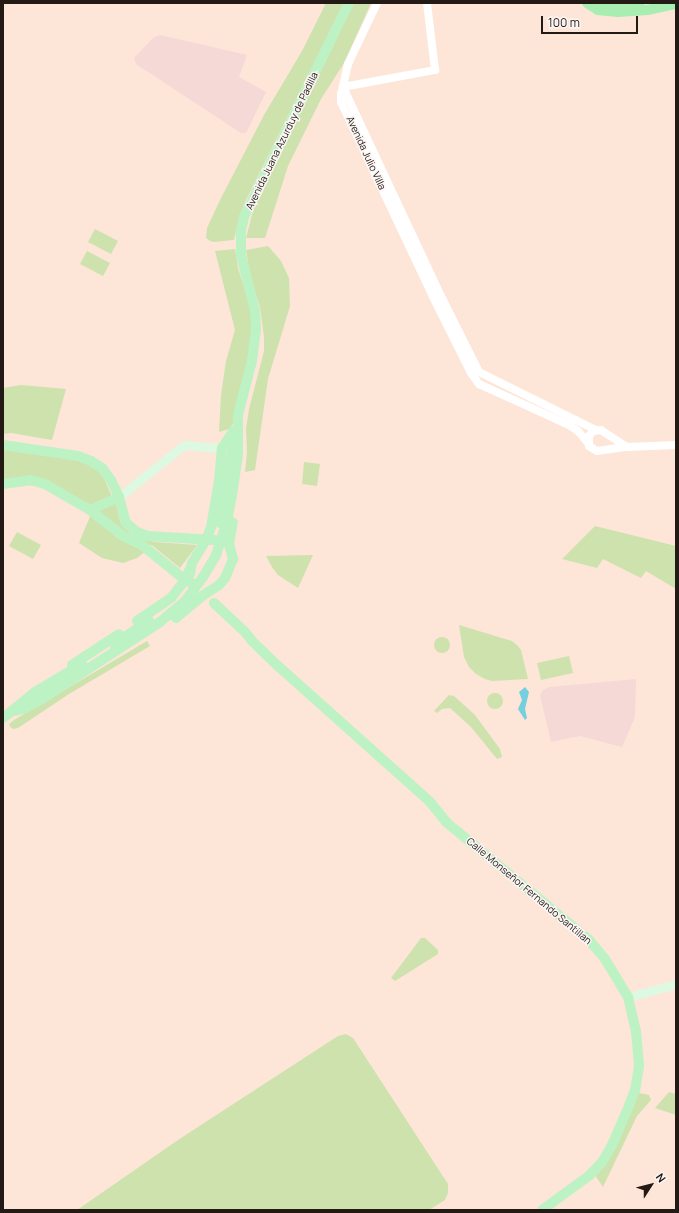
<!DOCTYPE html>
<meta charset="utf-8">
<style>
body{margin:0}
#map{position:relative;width:679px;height:1213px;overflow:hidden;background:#fde5d8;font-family:Manrope,sans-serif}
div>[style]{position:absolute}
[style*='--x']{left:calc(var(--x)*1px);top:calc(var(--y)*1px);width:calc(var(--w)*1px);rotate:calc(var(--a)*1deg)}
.education>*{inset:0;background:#f4d9d7}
.green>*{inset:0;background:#cee2ae}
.round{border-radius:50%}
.water>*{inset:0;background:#74cfde}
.tertiary>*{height:8px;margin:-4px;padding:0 4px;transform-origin:4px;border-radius:4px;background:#fff}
.secondary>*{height:9px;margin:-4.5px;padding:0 4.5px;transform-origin:4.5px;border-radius:4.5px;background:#def9e2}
.primary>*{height:10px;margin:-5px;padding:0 5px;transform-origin:5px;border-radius:5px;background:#bdf2c4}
.trunk>*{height:10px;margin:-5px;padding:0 5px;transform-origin:5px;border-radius:5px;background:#a7eeb0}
span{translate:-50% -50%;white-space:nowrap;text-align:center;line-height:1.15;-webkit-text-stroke:3px #fbf6f4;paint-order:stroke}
.street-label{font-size:10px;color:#231a16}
.frame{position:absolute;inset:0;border:4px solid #231a16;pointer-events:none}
.north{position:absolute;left:631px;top:1165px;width:40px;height:40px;-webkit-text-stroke:3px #fbf6f4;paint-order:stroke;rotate:54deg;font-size:11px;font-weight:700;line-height:16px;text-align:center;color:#231a16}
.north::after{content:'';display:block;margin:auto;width:14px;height:18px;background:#231a16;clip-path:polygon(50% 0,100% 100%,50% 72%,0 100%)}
.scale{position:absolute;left:541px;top:16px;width:97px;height:18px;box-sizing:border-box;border:2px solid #231a16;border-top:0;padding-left:5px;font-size:12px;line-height:14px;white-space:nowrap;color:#231a16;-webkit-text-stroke:3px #fbf6f4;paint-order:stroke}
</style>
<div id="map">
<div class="education">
<i style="clip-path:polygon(160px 35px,247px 55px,239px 77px,266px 92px,246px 133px,241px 133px,136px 64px,134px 58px,153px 38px)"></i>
<i style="clip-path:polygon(636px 679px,635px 717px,622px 747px,580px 736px,551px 742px,540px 695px,543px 690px,550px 687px)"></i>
</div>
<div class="green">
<i style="clip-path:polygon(326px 3px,344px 3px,246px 200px,240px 215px,234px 240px,214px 242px,210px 241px,206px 238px,207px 228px,220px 200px,264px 115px,302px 51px)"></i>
<i style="clip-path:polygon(354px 3px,371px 3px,344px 63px,321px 99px,288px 166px,265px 238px,246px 238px,253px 211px,263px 188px)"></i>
<i style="clip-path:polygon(95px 229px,118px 241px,111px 254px,88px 242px)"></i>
<i style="clip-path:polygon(268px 246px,281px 261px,289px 278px,290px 306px,268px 379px,255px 470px,245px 472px,247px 452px,246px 429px,249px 409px,264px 351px,264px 337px,260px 307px,250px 276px,246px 250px)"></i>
<i style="clip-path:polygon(235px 249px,238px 268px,251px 309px,254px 343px,233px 423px,229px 429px,219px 432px,221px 395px,226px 361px,235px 330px,215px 251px)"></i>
<i style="clip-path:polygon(87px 251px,110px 263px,103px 276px,80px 264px)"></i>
<i style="clip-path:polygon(21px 385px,66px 389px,52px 440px,11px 433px,3px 434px,3px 388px)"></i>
<i style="clip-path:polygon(3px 449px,80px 460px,96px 468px,105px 480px,112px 497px,93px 507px,55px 488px,3px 482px)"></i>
<i style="clip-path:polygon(304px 462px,320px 464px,317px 486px,302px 484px)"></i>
<i style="clip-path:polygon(115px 501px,121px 524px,133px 536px,155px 542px,197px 545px,180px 568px,153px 546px,127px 536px,98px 511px)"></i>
<i style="clip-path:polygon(91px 514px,117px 538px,146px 551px,137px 558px,123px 563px,102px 558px,79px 543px)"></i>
<i style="clip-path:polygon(595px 526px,676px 546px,676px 589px,646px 571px,641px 578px,603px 559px,597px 568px,562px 559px)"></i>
<i style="clip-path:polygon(17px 532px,41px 545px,33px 559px,9px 546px)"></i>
<i style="clip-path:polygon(313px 555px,298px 588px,278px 575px,272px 567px,266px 556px)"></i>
<i style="clip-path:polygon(459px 625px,512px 641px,517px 645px,521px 650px,528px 679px,492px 681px,485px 679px,476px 674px,469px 667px,464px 657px)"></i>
<i class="round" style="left:434px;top:637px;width:16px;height:16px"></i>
<i style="clip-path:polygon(147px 641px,150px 646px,69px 694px,18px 728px,13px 729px,10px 727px,9px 724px,14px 720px)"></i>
<i style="clip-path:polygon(569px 656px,573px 673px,541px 680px,537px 663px)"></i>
<i class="round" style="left:487px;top:693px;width:16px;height:16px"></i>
<i style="clip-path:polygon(449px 695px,454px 696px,475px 715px,500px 749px,502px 757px,497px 759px,471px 727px,450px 708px,442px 709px,437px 713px,434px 711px)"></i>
<i style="clip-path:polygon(421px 938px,425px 938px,438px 950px,438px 954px,395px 981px,391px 978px)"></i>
<i style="clip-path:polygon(346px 1034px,353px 1038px,448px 1184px,448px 1193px,445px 1200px,429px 1210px,77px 1210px,178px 1140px,338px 1036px)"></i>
<i style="clip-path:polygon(669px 1092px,676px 1094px,676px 1115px,655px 1108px)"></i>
<i style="clip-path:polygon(639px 1093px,649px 1095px,651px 1100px,637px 1116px,603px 1187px,595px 1175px)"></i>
</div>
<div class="water">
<i style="clip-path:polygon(525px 687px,529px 692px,525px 709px,527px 718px,525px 720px,518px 709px,522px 700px,519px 692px)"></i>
</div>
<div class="tertiary">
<i style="--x:377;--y:3;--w:68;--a:115.4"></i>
<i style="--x:348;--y:64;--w:31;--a:103"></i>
<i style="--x:341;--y:94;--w:8;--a:90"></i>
<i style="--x:341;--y:102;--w:216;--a:64.7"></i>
<i style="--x:433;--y:297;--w:85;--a:63.4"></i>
<i style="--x:471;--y:373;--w:14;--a:54"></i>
<i style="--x:479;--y:384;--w:99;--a:24.5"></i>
<i style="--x:569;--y:425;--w:11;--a:34"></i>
<i style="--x:578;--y:431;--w:16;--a:50"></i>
<i style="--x:343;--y:87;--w:229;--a:64.9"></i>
<i style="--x:440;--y:294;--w:87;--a:63.4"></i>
<i style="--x:479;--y:372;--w:131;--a:26.4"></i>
<i style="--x:343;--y:87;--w:94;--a:-10.5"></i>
<i style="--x:435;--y:70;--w:67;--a:-96.8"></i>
<i style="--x:627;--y:447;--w:31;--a:-147"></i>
<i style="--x:601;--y:430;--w:8;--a:173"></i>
<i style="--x:593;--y:431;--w:6;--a:129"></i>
<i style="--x:589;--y:436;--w:10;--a:90"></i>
<i style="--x:589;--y:446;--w:9;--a:32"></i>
<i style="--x:597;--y:451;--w:30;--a:-8"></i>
<i style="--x:627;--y:447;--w:49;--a:-2.3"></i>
</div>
<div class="secondary">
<i style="--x:119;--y:497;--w:83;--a:-38.7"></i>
<i style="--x:184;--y:445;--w:38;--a:5"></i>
<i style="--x:628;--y:997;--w:50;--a:-15.2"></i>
</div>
<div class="primary">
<i style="--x:3;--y:445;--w:76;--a:8.3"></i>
<i style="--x:78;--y:456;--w:14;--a:21"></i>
<i style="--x:91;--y:461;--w:13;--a:32"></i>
<i style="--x:102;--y:468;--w:15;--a:53"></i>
<i style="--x:111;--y:480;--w:19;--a:65"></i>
<i style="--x:119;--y:497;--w:27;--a:75"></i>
<i style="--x:126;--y:523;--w:14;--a:39"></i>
<i style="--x:137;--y:532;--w:12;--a:20"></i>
<i style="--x:148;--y:536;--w:66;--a:3.5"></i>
<i style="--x:214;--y:540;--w:13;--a:13"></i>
<i style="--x:3;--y:484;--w:27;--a:-8"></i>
<i style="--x:30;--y:480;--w:16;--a:15"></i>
<i style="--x:45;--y:484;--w:52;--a:30"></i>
<i style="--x:90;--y:510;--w:42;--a:38.2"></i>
<i style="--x:123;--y:536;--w:21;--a:25"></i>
<i style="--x:142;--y:545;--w:55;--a:39.1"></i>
<i style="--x:185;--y:580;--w:10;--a:24"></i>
<i style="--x:90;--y:510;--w:32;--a:-24"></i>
<i style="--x:220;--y:523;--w:85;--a:-80.5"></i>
<i style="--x:190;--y:574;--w:11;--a:-80"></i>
<i style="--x:192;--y:563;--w:27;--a:-59"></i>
<i style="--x:206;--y:540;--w:14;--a:-69"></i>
<i style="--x:211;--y:527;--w:47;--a:-80.1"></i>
<i style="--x:219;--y:481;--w:33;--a:-85"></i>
<i style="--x:222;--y:448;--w:22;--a:-56"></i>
<i style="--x:214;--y:603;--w:42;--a:43.1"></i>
<i style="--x:245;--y:632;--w:11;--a:52"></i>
<i style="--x:252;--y:641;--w:35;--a:44"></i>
<i style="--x:277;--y:665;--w:205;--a:41.8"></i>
<i style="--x:430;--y:802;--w:26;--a:51"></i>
<i style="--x:446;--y:822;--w:185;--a:39.5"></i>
<i style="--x:589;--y:940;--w:25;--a:50"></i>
<i style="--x:605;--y:959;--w:44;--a:58.8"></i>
<i style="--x:628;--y:997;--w:35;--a:77"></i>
<i style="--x:636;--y:1031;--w:35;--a:85"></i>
<i style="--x:639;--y:1066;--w:24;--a:99"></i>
<i style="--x:635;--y:1090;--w:17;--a:111"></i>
<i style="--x:629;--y:1106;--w:43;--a:113.6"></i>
<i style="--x:612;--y:1145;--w:20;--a:120"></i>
<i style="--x:602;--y:1162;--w:18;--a:133"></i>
<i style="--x:590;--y:1175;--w:59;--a:143.9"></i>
<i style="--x:176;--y:618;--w:34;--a:-40"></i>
<i style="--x:202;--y:596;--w:20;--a:-33"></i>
<i style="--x:219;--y:585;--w:9;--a:-49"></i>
<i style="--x:225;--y:578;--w:21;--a:-67"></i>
<i style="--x:233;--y:559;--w:16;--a:-105"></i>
<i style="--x:229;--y:544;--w:22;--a:-80"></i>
<i style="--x:137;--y:621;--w:41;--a:-34.1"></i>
<i style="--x:171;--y:598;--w:23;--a:-52"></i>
<i style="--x:185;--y:580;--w:12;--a:-66"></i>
<i style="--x:114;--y:644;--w:42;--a:-33.3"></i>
<i style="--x:72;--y:665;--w:56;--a:-33.4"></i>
<i style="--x:13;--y:711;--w:10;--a:-11"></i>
<i style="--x:23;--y:709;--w:21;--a:-28"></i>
<i style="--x:42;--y:699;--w:141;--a:-33.1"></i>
<i style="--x:160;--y:622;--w:33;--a:-40"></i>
<i style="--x:185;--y:601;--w:30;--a:-53"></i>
<i style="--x:203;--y:577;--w:26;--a:-59"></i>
<i style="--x:216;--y:555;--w:36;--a:-72"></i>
<i style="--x:227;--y:521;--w:26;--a:-79"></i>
<i style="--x:232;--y:495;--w:40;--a:-81.5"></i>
<i style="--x:238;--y:455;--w:40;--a:-90"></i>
<i style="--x:238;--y:415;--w:56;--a:-75.5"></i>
<i style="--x:252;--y:361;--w:32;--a:-83"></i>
<i style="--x:256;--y:329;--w:18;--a:-93"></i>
<i style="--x:255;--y:311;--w:58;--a:-104"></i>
<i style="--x:241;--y:255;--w:24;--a:-90"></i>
<i style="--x:241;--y:231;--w:14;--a:-78"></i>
<i style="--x:244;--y:217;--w:238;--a:-63.9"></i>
<i style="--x:3;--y:718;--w:41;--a:-39.1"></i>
<i style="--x:35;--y:692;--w:55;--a:-30.8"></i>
</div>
<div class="trunk">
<i style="--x:587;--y:3;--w:13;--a:32"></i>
<i style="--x:598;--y:10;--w:20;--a:6"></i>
<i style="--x:618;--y:12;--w:29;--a:-4"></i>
<i style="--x:647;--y:10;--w:30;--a:-12"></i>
<i style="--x:602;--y:3;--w:11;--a:10"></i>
<i style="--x:613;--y:5;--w:27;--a:-4"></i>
</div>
<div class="street-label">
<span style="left:282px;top:141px;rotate:-64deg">Avenida Juana Azurduy de Padilla</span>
<span style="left:366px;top:153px;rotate:65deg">Avenida Julio Villa</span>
<span style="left:529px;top:891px;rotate:40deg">Calle Monseñor Fernando Santillan</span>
</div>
<div class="frame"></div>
<div class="north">N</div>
<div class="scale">100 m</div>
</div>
